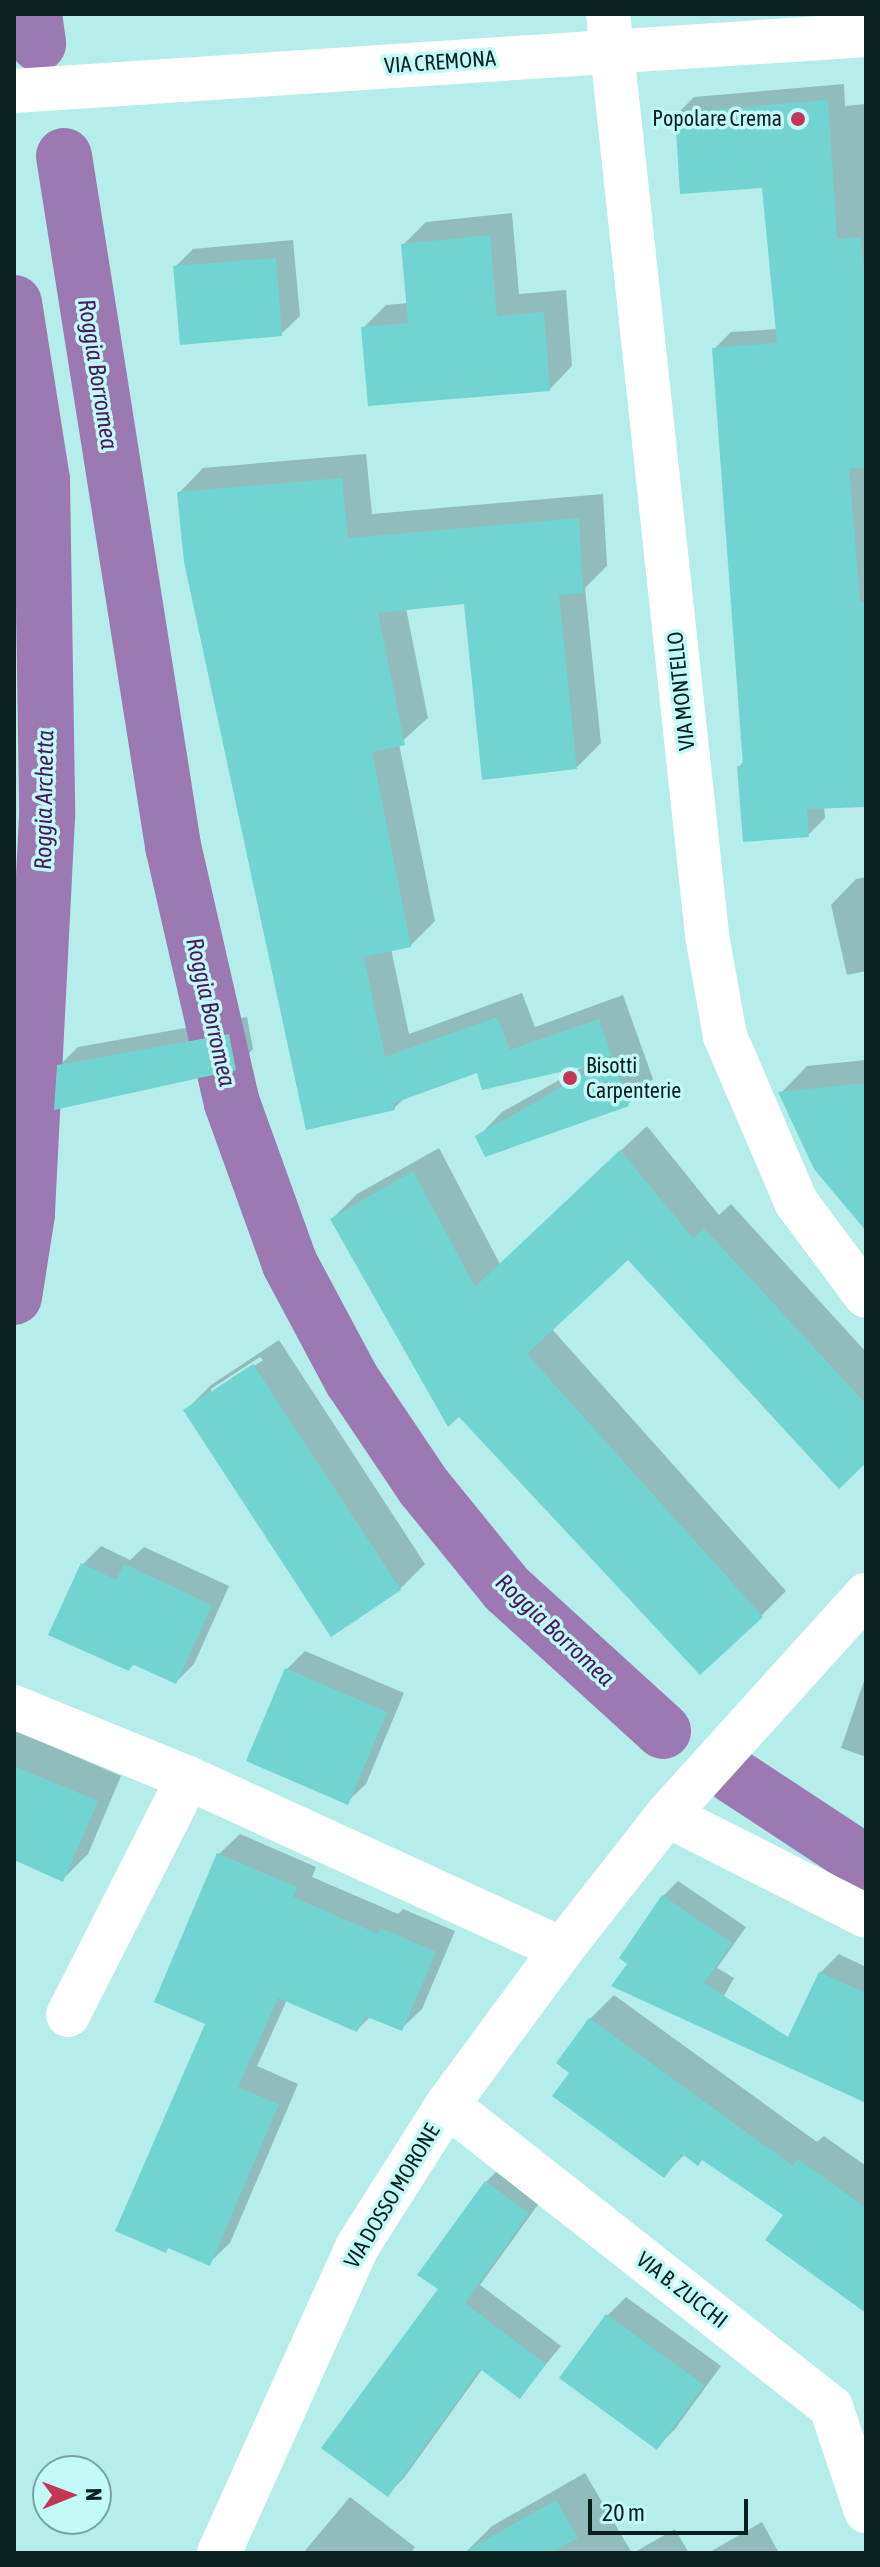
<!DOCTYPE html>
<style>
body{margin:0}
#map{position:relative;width:880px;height:2567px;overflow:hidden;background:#b4edea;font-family:"Asap Condensed",sans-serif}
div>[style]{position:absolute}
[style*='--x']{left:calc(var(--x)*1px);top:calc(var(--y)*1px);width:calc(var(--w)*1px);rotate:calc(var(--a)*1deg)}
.shadow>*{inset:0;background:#0003}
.canal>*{height:56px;margin:-28px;padding:0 28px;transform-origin:28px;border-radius:28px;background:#9d79b3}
.building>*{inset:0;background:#71d4d0}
.minor>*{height:44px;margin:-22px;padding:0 22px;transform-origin:22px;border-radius:22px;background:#fff}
.dots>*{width:22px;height:22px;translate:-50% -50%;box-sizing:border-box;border:4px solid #c1faf7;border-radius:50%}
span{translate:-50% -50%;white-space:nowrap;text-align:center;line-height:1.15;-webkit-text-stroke:7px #c1faf7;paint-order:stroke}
.street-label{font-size:22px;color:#0a201f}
.poi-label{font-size:22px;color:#0a201f}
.right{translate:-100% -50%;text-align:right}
.left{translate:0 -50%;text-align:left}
.water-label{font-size:24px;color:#481960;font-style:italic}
.frame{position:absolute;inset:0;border:16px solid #0a201f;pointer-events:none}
.north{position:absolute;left:32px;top:2455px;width:80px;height:80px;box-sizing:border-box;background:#c1faf7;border:2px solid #78a3a1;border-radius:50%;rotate:89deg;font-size:22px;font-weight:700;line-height:32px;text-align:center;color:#0a201f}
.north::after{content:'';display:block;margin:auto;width:28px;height:36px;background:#c53556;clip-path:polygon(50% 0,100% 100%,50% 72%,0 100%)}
.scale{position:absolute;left:588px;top:2499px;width:160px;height:36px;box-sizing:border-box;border:4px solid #0a201f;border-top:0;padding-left:10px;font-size:24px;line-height:28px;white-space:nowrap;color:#0a201f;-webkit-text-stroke:6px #c1faf7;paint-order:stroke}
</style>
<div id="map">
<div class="shadow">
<i style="clip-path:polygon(844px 84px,845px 106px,866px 104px,866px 805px,824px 806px,825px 818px,808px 835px,739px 767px,744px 761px,714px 349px,731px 332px,778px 329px,763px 186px,677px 114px,694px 97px)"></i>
<i style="clip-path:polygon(512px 213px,519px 294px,566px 290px,572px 366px,550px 389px,363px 328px,386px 305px,408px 303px,404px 244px,426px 222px)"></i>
<i style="clip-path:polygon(293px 240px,300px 316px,281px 334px,175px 267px,193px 249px)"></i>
<i style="clip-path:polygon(366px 454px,372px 514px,603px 494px,607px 566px,585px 588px,601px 743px,577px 767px,465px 602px,406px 608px,428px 718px,399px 744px,435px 921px,410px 946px,391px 949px,409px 1034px,522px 993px,535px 1027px,623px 995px,653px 1079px,628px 1104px,486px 1154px,478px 1137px,502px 1112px,584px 1066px,478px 1070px,406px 1097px,394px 1108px,179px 493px,203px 468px)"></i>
<i style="clip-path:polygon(866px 877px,866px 971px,847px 975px,831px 905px,856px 879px)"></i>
<i style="clip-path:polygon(247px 1017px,253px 1049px,235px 1068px,59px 1066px,78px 1047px)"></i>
<i style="clip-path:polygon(866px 1060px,866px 1227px,781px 1093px,807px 1066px)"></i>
<i style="clip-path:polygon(647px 1126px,719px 1215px,731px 1204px,866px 1352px,866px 1460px,628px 1257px,551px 1328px,786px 1591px,761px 1616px,332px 1219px,357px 1194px,439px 1148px,500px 1264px)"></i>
<i style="clip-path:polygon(evenodd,279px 1340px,425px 1564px,400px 1589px,186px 1410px,211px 1385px,279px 1340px,260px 1357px,263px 1360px,211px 1394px,211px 1389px,260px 1357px)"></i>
<i style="clip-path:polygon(101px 1546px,130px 1560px,144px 1547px,229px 1586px,194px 1664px,176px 1682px,135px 1663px,129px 1669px,83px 1564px)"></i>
<i style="clip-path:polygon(305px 1651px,404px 1693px,366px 1784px,347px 1802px,287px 1669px)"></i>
<i style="clip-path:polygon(866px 1675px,866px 1757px,841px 1748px)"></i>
<i style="clip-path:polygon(14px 1730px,121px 1776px,88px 1854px,63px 1879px,14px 1858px)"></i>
<i style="clip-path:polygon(240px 1834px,316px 1867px,312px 1877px,398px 1914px,403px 1909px,455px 1931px,422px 2009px,401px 2029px,371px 2016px,357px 2030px,287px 2000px,257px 2066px,298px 2084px,230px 2243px,209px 2263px,170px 2246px,165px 2251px,207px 2023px,219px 1854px)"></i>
<i style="clip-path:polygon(678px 1881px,746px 1927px,717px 1968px,734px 1978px,716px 2010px,630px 1963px,663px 1896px)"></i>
<i style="clip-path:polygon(839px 1954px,866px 1967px,866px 2037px,820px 1973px)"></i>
<i style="clip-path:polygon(614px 1995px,817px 2142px,824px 2136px,866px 2166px,866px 2310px,786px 2214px,703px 2158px,685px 2154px,664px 2175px,572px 2072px,558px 2063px,590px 2019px)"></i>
<i style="clip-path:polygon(503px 2165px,545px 2195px,480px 2285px,561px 2346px,520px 2396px,483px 2368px,404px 2478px,387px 2495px,441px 2289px,486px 2182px)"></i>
<i style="clip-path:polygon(626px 2297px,721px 2366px,675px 2429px,657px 2447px,562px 2377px,608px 2315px)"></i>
<i style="clip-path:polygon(585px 2473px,632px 2553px,465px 2553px,492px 2526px)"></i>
<i style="clip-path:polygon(350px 2497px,415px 2547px,411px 2553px,303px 2553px)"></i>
<i style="clip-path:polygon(762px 2522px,779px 2553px,708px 2553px)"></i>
<i style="clip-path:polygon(675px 2529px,689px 2553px,633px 2553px)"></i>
</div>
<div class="canal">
<i style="--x:34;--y:14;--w:30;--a:82"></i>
<i style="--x:64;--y:156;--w:699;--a:81.02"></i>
<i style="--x:173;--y:846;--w:264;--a:77.1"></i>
<i style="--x:232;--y:1103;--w:171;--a:70.2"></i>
<i style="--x:290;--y:1264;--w:132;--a:61.9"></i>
<i style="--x:352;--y:1380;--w:129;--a:56.1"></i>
<i style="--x:424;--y:1487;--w:132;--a:50.9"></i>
<i style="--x:507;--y:1589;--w:211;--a:42.3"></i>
<i style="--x:14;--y:303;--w:179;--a:81"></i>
<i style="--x:42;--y:480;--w:337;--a:89.1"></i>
<i style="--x:47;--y:817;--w:398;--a:92.9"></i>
<i style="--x:27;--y:1214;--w:84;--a:98.9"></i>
<i style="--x:732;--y:1775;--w:160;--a:33.3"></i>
</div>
<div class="building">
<i style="clip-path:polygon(828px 100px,837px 239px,861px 237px,866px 293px,866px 467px,849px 469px,860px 602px,866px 602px,866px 807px,807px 809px,809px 837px,743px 842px,737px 766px,743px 766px,712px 348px,777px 343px,762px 188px,680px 194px,675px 113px)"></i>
<i style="clip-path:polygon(490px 235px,497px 316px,544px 312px,550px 391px,368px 406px,361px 327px,408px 323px,401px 244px)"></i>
<i style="clip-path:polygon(276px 258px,282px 336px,180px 345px,173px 266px)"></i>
<i style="clip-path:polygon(342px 478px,348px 538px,579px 518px,583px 593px,559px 595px,577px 769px,482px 780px,464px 604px,378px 613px,405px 745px,372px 752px,411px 947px,364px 957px,385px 1057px,497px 1017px,510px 1050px,599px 1019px,629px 1106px,485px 1157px,475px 1136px,608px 1061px,482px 1090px,477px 1073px,394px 1103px,395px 1110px,306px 1130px,184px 562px,177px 492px)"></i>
<i style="clip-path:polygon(229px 1034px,236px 1070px,54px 1110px,57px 1065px)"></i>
<i style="clip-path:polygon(866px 1083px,866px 1231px,814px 1169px,778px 1092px)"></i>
<i style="clip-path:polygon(620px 1150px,693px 1238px,704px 1228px,866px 1404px,866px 1463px,839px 1489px,628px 1260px,527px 1354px,763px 1617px,700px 1675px,459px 1417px,448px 1427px,330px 1219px,413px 1171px,475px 1287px)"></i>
<i style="clip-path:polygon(253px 1364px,401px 1590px,331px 1637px,183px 1410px)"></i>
<i style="clip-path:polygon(81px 1563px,116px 1580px,124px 1564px,212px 1605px,176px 1684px,132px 1664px,129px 1671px,48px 1635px)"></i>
<i style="clip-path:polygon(285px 1668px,387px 1712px,348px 1805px,246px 1761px)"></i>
<i style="clip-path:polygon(14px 1766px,98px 1801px,63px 1882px,14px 1860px)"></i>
<i style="clip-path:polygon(217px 1853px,297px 1887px,293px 1897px,378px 1934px,381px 1928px,436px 1952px,402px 2031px,365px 2016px,357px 2032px,278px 1998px,238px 2087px,279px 2104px,210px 2266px,168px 2248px,166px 2253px,115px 2231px,205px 2024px,154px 2002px)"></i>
<i style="clip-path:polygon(662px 1895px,732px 1943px,704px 1983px,788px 2037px,819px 1972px,866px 1993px,866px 2103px,611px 1986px,627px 1964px,619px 1958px)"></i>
<i style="clip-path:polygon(589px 2018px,793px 2166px,798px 2159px,866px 2208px,866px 2313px,765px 2240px,783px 2215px,702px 2160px,698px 2166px,682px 2154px,664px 2178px,552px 2096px,569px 2073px,556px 2063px)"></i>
<i style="clip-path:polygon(485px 2181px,529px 2213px,465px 2303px,546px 2364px,520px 2399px,480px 2369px,388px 2497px,321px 2448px,438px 2289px,417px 2275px)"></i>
<i style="clip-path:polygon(606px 2314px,704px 2385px,657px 2450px,559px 2378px)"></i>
<i style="clip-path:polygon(556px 2500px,578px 2538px,551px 2553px,463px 2553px)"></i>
</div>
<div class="minor">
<i style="--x:608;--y:14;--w:926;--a:83.86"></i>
<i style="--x:707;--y:935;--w:103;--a:79.9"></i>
<i style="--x:725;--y:1036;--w:181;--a:66.8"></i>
<i style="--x:796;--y:1202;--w:117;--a:53.3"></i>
<i style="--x:14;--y:91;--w:854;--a:-3.76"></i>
<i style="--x:14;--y:1707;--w:188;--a:22.2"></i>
<i style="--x:188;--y:1778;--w:411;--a:24.6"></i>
<i style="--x:667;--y:1815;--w:223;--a:26.9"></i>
<i style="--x:68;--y:2015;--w:266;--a:-63.1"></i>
<i style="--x:447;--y:2105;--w:489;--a:38.2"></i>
<i style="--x:831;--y:2407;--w:110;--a:71.4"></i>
<i style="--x:219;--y:2553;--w:336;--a:-65.7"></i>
<i style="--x:357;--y:2247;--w:168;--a:-57.6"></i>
<i style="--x:447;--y:2105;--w:194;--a:-53.6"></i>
<i style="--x:562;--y:1949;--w:170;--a:-51.9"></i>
<i style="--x:667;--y:1815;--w:297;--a:-47.9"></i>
</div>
<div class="dots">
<i style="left:798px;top:119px;background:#c53556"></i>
<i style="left:570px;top:1078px;background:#c53556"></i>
</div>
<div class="street-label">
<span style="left:440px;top:62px;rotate:-4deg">VIA CREMONA</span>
<span style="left:681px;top:691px;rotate:-96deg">VIA MONTELLO</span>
<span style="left:392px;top:2196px;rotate:-59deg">VIA DOSSO MORONE</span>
<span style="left:682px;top:2290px;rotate:38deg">VIA B. ZUCCHI</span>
</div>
<div class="poi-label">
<span class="right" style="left:782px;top:119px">Popolare Crema</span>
<span class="left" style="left:586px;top:1078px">Bisotti<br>Carpenterie</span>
</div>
<div class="water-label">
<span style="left:98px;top:374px;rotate:81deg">Roggia Borromea</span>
<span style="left:44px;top:800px;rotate:-89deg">Roggia Archetta</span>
<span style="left:211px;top:1012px;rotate:77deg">Roggia Borromea</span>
<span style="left:555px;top:1630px;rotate:43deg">Roggia Borromea</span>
</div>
<div class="frame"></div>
<div class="north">N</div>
<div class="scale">20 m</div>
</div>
